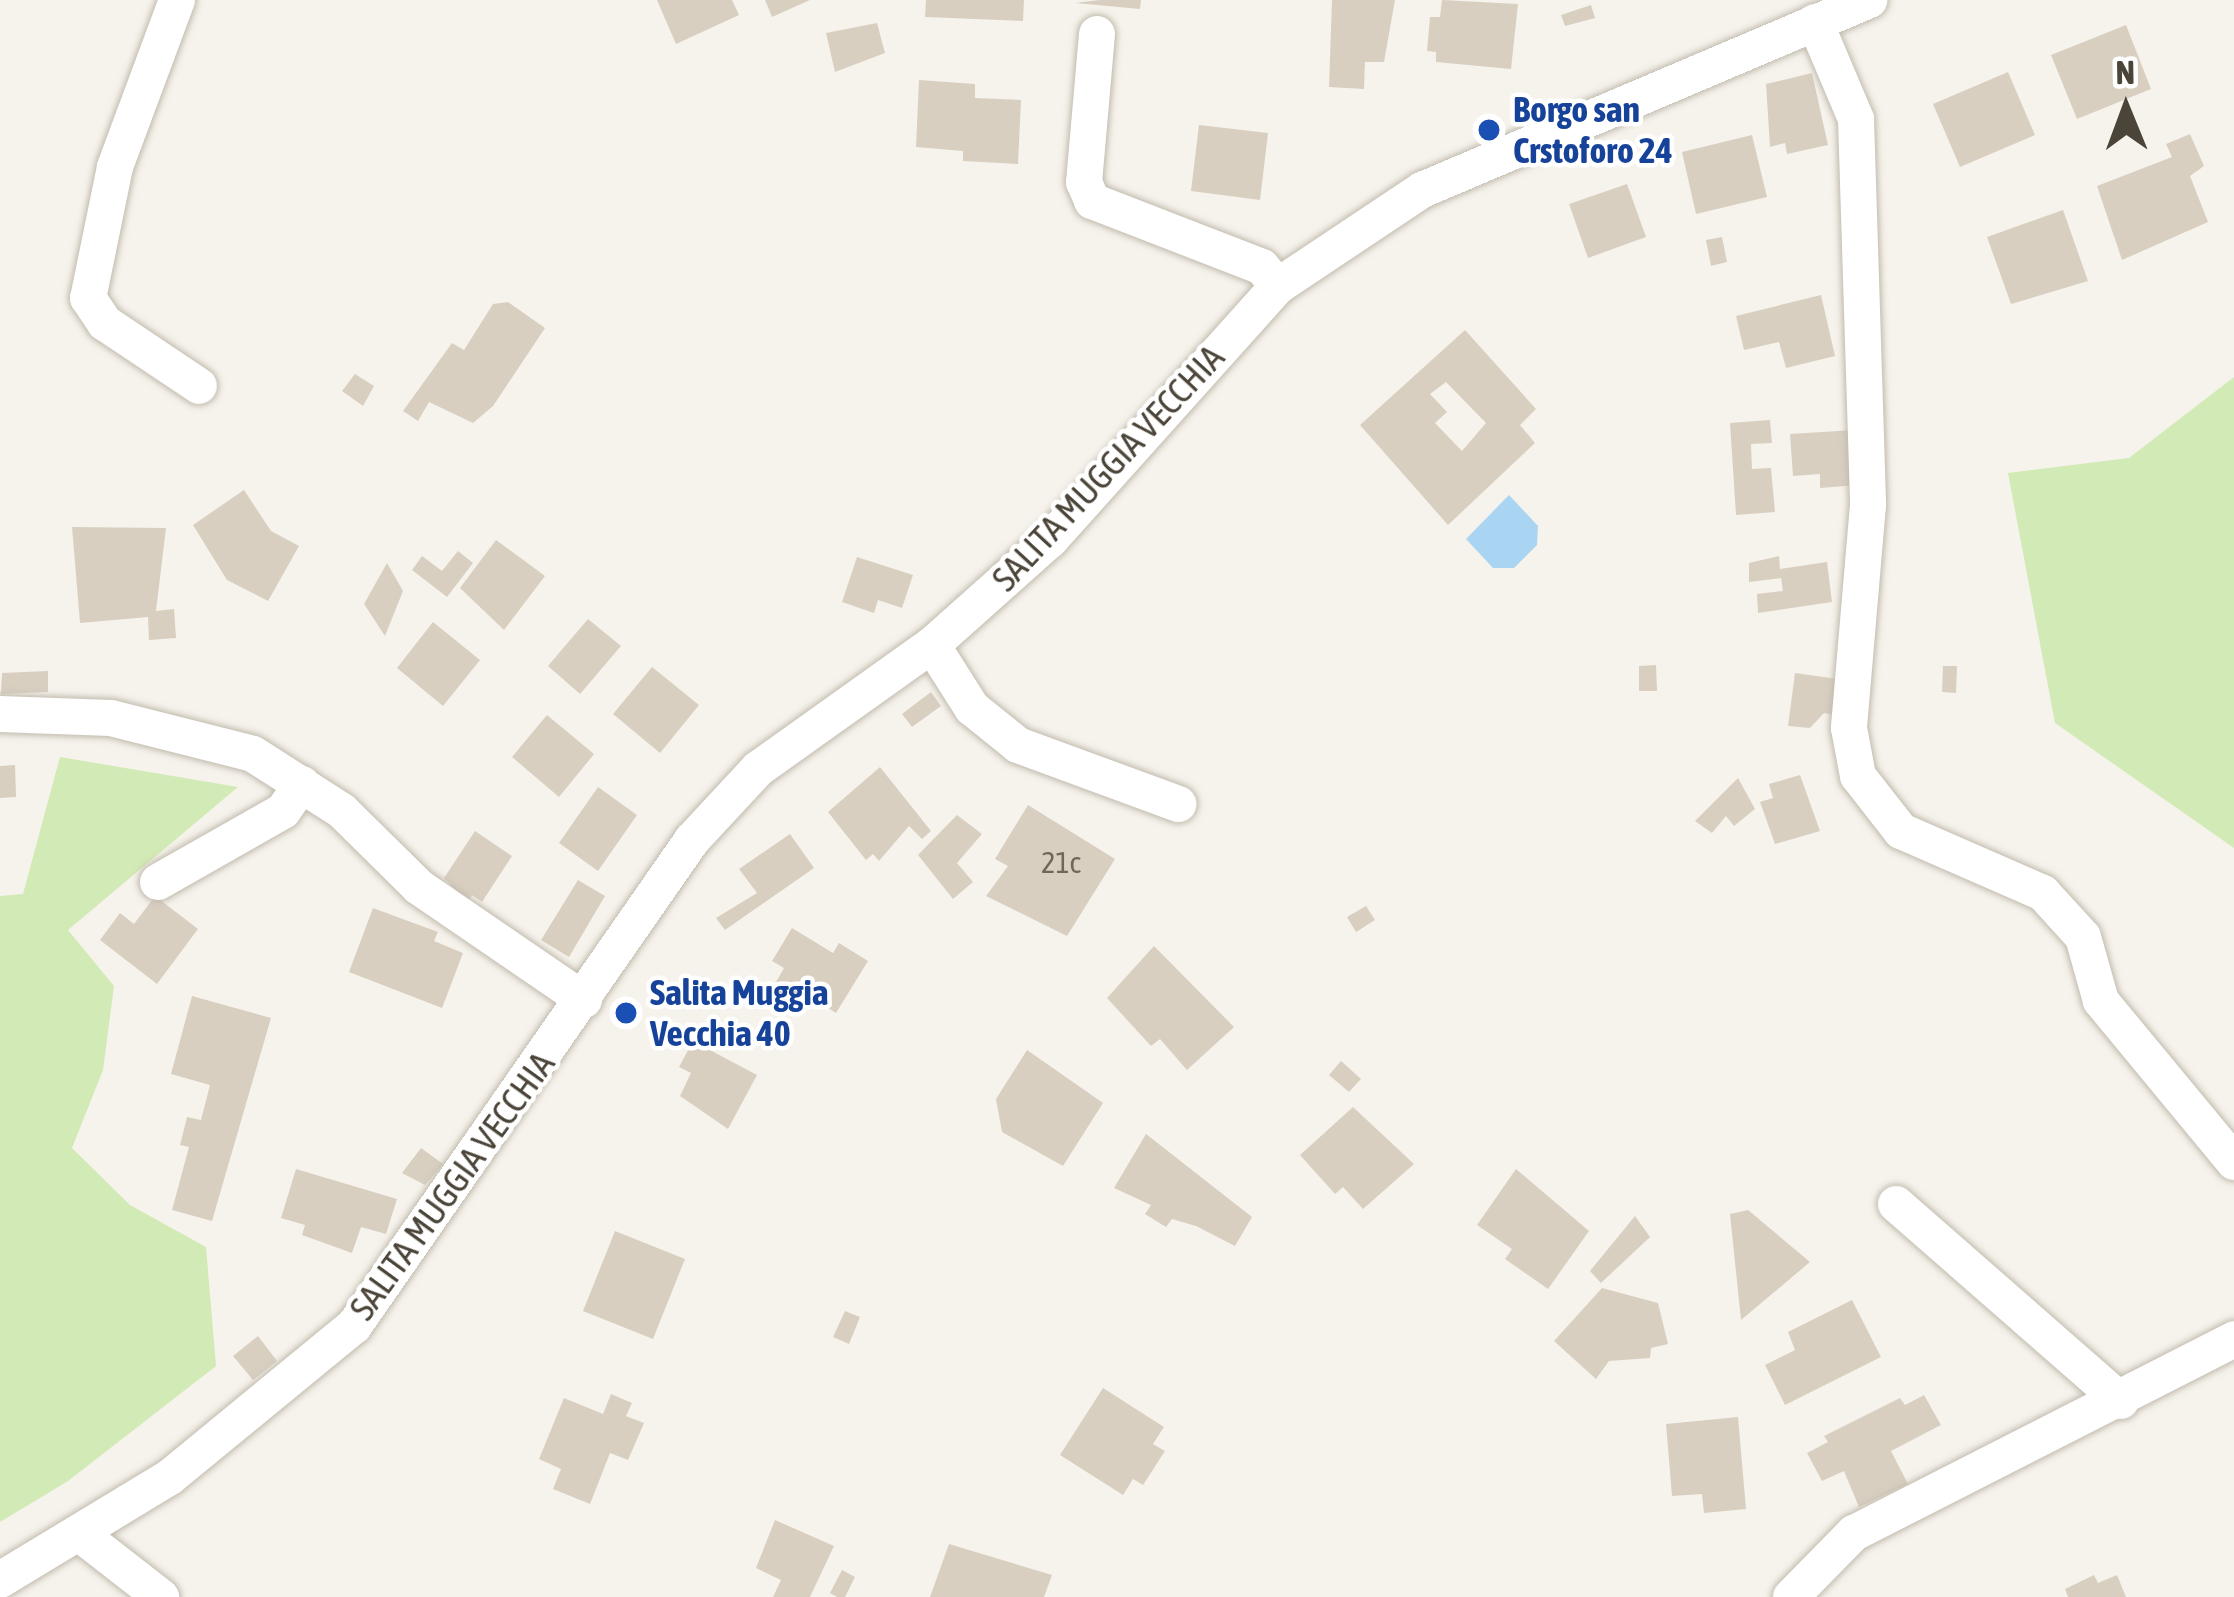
<!DOCTYPE html>
<style>
body{margin:0}
#map{position:relative;width:2234px;height:1597px;overflow:hidden;background:#f6f3ec;font-family:"Asap Condensed",sans-serif}
div>[style]{position:absolute}
[style*='--x']{left:calc(var(--x)*1px);top:calc(var(--y)*1px);width:calc(var(--w)*1px);rotate:calc(var(--a)*1deg)}
.green>*{inset:0;background:#d2eab5}
.water>*{inset:0;background:#a9d4f2}
.building>*{inset:0;background:#d8cfc1}
.roads{filter:drop-shadow(0 0 3px #c2bbae) drop-shadow(0 0 3px #c2bbae)}
.street>*{height:36px;margin:-18px;padding:0 18px;transform-origin:18px;border-radius:18px;background:#fff}
.dots>*{width:33px;height:33px;translate:-50% -50%;box-sizing:border-box;border:6px solid #fff;border-radius:50%}
span{translate:-50% -50%;white-space:nowrap;text-align:center;line-height:1.15;-webkit-text-stroke:9px #fff;paint-order:stroke}
.number-label{font-size:30px;color:#6e675b}
.number-label span{-webkit-text-stroke-width:0}
.transit-label{font-size:36px;color:#164399;font-weight:700}
.left{translate:0 -50%;text-align:left}
.street-label{font-size:36px;color:#4b4439}
.north{position:absolute;left:2066px;top:48px;width:120px;height:120px;-webkit-text-stroke:9px #fff;paint-order:stroke;rotate:359deg;font-size:33px;font-weight:700;line-height:48px;text-align:center;color:#4b4439}
.north::after{content:'';display:block;margin:auto;width:42px;height:54px;background:#4b4439;clip-path:polygon(50% 0,100% 100%,50% 72%,0 100%)}
</style>
<div id="map">
<div class="green">
<i style="clip-path:polygon(2234px 377px,2234px 848px,2055px 723px,2008px 473px,2129px 458px)"></i>
<i style="clip-path:polygon(60px 757px,238px 787px,68px 930px,114px 986px,103px 1070px,72px 1148px,130px 1205px,206px 1247px,216px 1366px,68px 1481px,0 1522px,0 896px,23px 894px)"></i>
</div>
<div class="water">
<i style="clip-path:polygon(1509px 495px,1538px 526px,1537px 545px,1514px 568px,1493px 568px,1466px 539px)"></i>
</div>
<div class="building">
<i style="clip-path:polygon(657px 0,732px 0,739px 15px,676px 44px)"></i>
<i style="clip-path:polygon(765px 0,810px 0,772px 17px)"></i>
<i style="clip-path:polygon(926px 0,1024px 0,1023px 21px,925px 17px)"></i>
<i style="clip-path:polygon(1099px 0,1141px 0,1140px 9px,1075px 3px)"></i>
<i style="clip-path:polygon(1332px 0,1395px 0,1384px 62px,1365px 62px,1364px 89px,1329px 87px)"></i>
<i style="clip-path:polygon(1442px 0,1518px 4px,1511px 69px,1436px 62px,1436px 52px,1427px 51px,1430px 17px,1440px 17px)"></i>
<i style="clip-path:polygon(1591px 5px,1595px 18px,1565px 26px,1561px 15px)"></i>
<i style="clip-path:polygon(877px 23px,885px 53px,835px 72px,826px 33px)"></i>
<i style="clip-path:polygon(2126px 25px,2151px 89px,2077px 119px,2051px 55px)"></i>
<i style="clip-path:polygon(2008px 72px,2035px 135px,1960px 167px,1933px 104px)"></i>
<i style="clip-path:polygon(1812px 73px,1828px 145px,1787px 154px,1785px 143px,1770px 147px,1766px 84px)"></i>
<i style="clip-path:polygon(919px 80px,975px 84px,975px 98px,1021px 100px,1018px 164px,963px 161px,963px 151px,916px 147px)"></i>
<i style="clip-path:polygon(1199px 125px,1268px 133px,1260px 200px,1191px 191px)"></i>
<i style="clip-path:polygon(2190px 134px,2204px 166px,2190px 176px,2208px 222px,2122px 260px,2097px 186px,2172px 157px,2166px 144px)"></i>
<i style="clip-path:polygon(1752px 135px,1767px 197px,1696px 214px,1682px 152px)"></i>
<i style="clip-path:polygon(1627px 184px,1646px 237px,1588px 258px,1569px 204px)"></i>
<i style="clip-path:polygon(2063px 210px,2088px 281px,2011px 304px,1987px 237px)"></i>
<i style="clip-path:polygon(1722px 237px,1727px 262px,1711px 266px,1706px 240px)"></i>
<i style="clip-path:polygon(1821px 295px,1835px 356px,1786px 368px,1779px 342px,1744px 350px,1736px 316px)"></i>
<i style="clip-path:polygon(508px 302px,545px 328px,493px 406px,473px 423px,429px 402px,418px 421px,403px 411px,452px 343px,464px 350px,493px 304px)"></i>
<i style="clip-path:polygon(evenodd,1465px 330px,1536px 409px,1520px 425px,1535px 443px,1448px 525px,1360px 425px,1465px 330px,1446px 382px,1486px 423px,1462px 451px,1435px 423px,1447px 412px,1430px 394px,1446px 382px)"></i>
<i style="clip-path:polygon(355px 374px,374px 386px,363px 406px,342px 391px)"></i>
<i style="clip-path:polygon(1770px 420px,1772px 443px,1751px 444px,1752px 469px,1771px 468px,1775px 512px,1736px 515px,1730px 423px)"></i>
<i style="clip-path:polygon(1854px 430px,1858px 485px,1820px 488px,1820px 474px,1793px 476px,1790px 434px)"></i>
<i style="clip-path:polygon(244px 490px,271px 531px,299px 546px,268px 601px,227px 580px,193px 525px)"></i>
<i style="clip-path:polygon(72px 527px,166px 528px,156px 611px,174px 609px,176px 638px,149px 640px,148px 617px,80px 623px)"></i>
<i style="clip-path:polygon(496px 540px,545px 576px,504px 630px,460px 588px)"></i>
<i style="clip-path:polygon(458px 551px,473px 563px,447px 597px,412px 570px,422px 556px,442px 571px)"></i>
<i style="clip-path:polygon(1779px 556px,1780px 569px,1827px 562px,1832px 602px,1758px 613px,1757px 594px,1783px 591px,1781px 578px,1749px 582px,1749px 563px)"></i>
<i style="clip-path:polygon(857px 557px,913px 575px,902px 608px,878px 600px,874px 613px,842px 602px)"></i>
<i style="clip-path:polygon(387px 563px,403px 591px,385px 636px,364px 604px)"></i>
<i style="clip-path:polygon(588px 619px,621px 646px,580px 694px,548px 666px)"></i>
<i style="clip-path:polygon(433px 622px,480px 660px,443px 706px,397px 668px)"></i>
<i style="clip-path:polygon(1656px 665px,1657px 691px,1639px 691px,1639px 666px)"></i>
<i style="clip-path:polygon(1943px 666px,1957px 666px,1956px 693px,1942px 692px)"></i>
<i style="clip-path:polygon(652px 667px,699px 705px,660px 753px,613px 714px)"></i>
<i style="clip-path:polygon(48px 671px,48px 692px,1px 694px,2px 673px)"></i>
<i style="clip-path:polygon(1795px 673px,1845px 680px,1842px 716px,1824px 713px,1810px 728px,1788px 726px)"></i>
<i style="clip-path:polygon(931px 692px,941px 706px,912px 727px,902px 714px)"></i>
<i style="clip-path:polygon(547px 715px,594px 754px,559px 797px,512px 757px)"></i>
<i style="clip-path:polygon(15px 765px,16px 797px,0 798px,0 766px)"></i>
<i style="clip-path:polygon(880px 767px,931px 831px,922px 839px,909px 826px,879px 861px,873px 854px,866px 860px,828px 812px)"></i>
<i style="clip-path:polygon(1800px 775px,1820px 831px,1775px 844px,1760px 802px,1773px 798px,1769px 784px)"></i>
<i style="clip-path:polygon(1738px 778px,1755px 809px,1734px 826px,1726px 816px,1712px 833px,1695px 821px)"></i>
<i style="clip-path:polygon(598px 787px,637px 815px,598px 871px,559px 843px)"></i>
<i style="clip-path:polygon(1028px 805px,1115px 859px,1067px 936px,986px 896px,1008px 866px,995px 859px)"></i>
<i style="clip-path:polygon(957px 815px,982px 834px,957px 863px,973px 882px,953px 899px,918px 855px)"></i>
<i style="clip-path:polygon(475px 831px,512px 856px,482px 902px,472px 895px,467px 902px,444px 878px)"></i>
<i style="clip-path:polygon(790px 834px,814px 868px,725px 930px,716px 918px,757px 893px,739px 869px)"></i>
<i style="clip-path:polygon(578px 880px,605px 896px,569px 957px,541px 940px)"></i>
<i style="clip-path:polygon(155px 896px,198px 929px,157px 984px,100px 940px,120px 913px,134px 924px)"></i>
<i style="clip-path:polygon(1366px 906px,1375px 920px,1356px 932px,1347px 917px)"></i>
<i style="clip-path:polygon(373px 908px,438px 932px,434px 941px,463px 953px,442px 1008px,349px 972px)"></i>
<i style="clip-path:polygon(792px 928px,833px 953px,839px 943px,868px 961px,836px 1013px,812px 998px,805px 1010px,772px 989px,784px 968px,772px 961px)"></i>
<i style="clip-path:polygon(1154px 946px,1234px 1027px,1187px 1070px,1160px 1039px,1151px 1046px,1107px 998px)"></i>
<i style="clip-path:polygon(192px 996px,271px 1018px,212px 1221px,172px 1210px,189px 1147px,180px 1145px,187px 1117px,201px 1120px,210px 1085px,171px 1074px)"></i>
<i style="clip-path:polygon(693px 1041px,757px 1075px,728px 1129px,680px 1096px,691px 1073px,679px 1067px)"></i>
<i style="clip-path:polygon(1027px 1050px,1103px 1103px,1063px 1166px,1002px 1132px,996px 1099px)"></i>
<i style="clip-path:polygon(1341px 1061px,1361px 1079px,1349px 1092px,1329px 1075px)"></i>
<i style="clip-path:polygon(1353px 1107px,1414px 1164px,1363px 1209px,1343px 1187px,1335px 1194px,1300px 1155px)"></i>
<i style="clip-path:polygon(1146px 1134px,1252px 1217px,1235px 1246px,1196px 1226px,1172px 1219px,1166px 1227px,1145px 1214px,1151px 1205px,1114px 1188px)"></i>
<i style="clip-path:polygon(421px 1148px,443px 1164px,425px 1185px,402px 1173px)"></i>
<i style="clip-path:polygon(296px 1169px,397px 1199px,386px 1234px,361px 1227px,352px 1253px,302px 1235px,305px 1225px,281px 1218px)"></i>
<i style="clip-path:polygon(1516px 1169px,1589px 1231px,1548px 1289px,1505px 1259px,1512px 1249px,1477px 1225px)"></i>
<i style="clip-path:polygon(1748px 1210px,1810px 1262px,1741px 1320px,1730px 1214px)"></i>
<i style="clip-path:polygon(1635px 1216px,1650px 1237px,1601px 1283px,1590px 1271px)"></i>
<i style="clip-path:polygon(615px 1231px,685px 1259px,653px 1339px,583px 1311px)"></i>
<i style="clip-path:polygon(1602px 1288px,1658px 1303px,1668px 1344px,1651px 1348px,1650px 1358px,1609px 1361px,1596px 1379px,1554px 1341px)"></i>
<i style="clip-path:polygon(1852px 1300px,1881px 1357px,1785px 1405px,1765px 1365px,1795px 1350px,1788px 1332px)"></i>
<i style="clip-path:polygon(845px 1311px,860px 1317px,849px 1344px,833px 1337px)"></i>
<i style="clip-path:polygon(258px 1336px,277px 1361px,253px 1380px,233px 1356px)"></i>
<i style="clip-path:polygon(1103px 1388px,1164px 1427px,1153px 1444px,1165px 1451px,1143px 1485px,1133px 1479px,1123px 1495px,1060px 1455px)"></i>
<i style="clip-path:polygon(611px 1394px,632px 1403px,626px 1416px,644px 1423px,628px 1460px,610px 1453px,590px 1504px,553px 1489px,561px 1469px,539px 1459px,564px 1398px,603px 1414px)"></i>
<i style="clip-path:polygon(1924px 1395px,1941px 1425px,1891px 1451px,1908px 1484px,1859px 1507px,1844px 1471px,1822px 1481px,1807px 1453px,1828px 1442px,1824px 1436px,1900px 1398px,1905px 1405px)"></i>
<i style="clip-path:polygon(1738px 1417px,1746px 1509px,1704px 1513px,1702px 1494px,1672px 1496px,1666px 1424px)"></i>
<i style="clip-path:polygon(775px 1520px,834px 1546px,810px 1597px,773px 1597px,781px 1580px,756px 1568px)"></i>
<i style="clip-path:polygon(949px 1544px,1052px 1575px,1044px 1597px,930px 1597px)"></i>
<i style="clip-path:polygon(842px 1570px,855px 1577px,845px 1597px,837px 1597px,830px 1593px)"></i>
<i style="clip-path:polygon(2094px 1575px,2098px 1583px,2117px 1575px,2126px 1597px,2068px 1597px,2065px 1589px)"></i>
</div>
<div class="roads">
<div class="street">
<i style="--x:177;--y:0;--w:178;--a:110.4"></i>
<i style="--x:115;--y:167;--w:134;--a:101.6"></i>
<i style="--x:88;--y:298;--w:30;--a:56"></i>
<i style="--x:105;--y:323;--w:113;--a:33.8"></i>
<i style="--x:1815;--y:22;--w:105;--a:67.1"></i>
<i style="--x:1856;--y:119;--w:386;--a:88.2"></i>
<i style="--x:1868;--y:505;--w:224;--a:94.9"></i>
<i style="--x:1849;--y:728;--w:49;--a:79.4"></i>
<i style="--x:1858;--y:776;--w:70;--a:52"></i>
<i style="--x:1901;--y:831;--w:155;--a:23.6"></i>
<i style="--x:2043;--y:893;--w:59;--a:47.7"></i>
<i style="--x:2083;--y:937;--w:66;--a:74.3"></i>
<i style="--x:2101;--y:1001;--w:209;--a:50.4"></i>
<i style="--x:1097;--y:34;--w:149;--a:95"></i>
<i style="--x:1084;--y:182;--w:21;--a:67"></i>
<i style="--x:1092;--y:201;--w:182;--a:21.2"></i>
<i style="--x:1262;--y:267;--w:25;--a:50"></i>
<i style="--x:932;--y:645;--w:75;--a:57.6"></i>
<i style="--x:972;--y:708;--w:59;--a:38.8"></i>
<i style="--x:1018;--y:745;--w:171;--a:20.2"></i>
<i style="--x:0;--y:714;--w:111;--a:2.1"></i>
<i style="--x:111;--y:718;--w:146;--a:14.2"></i>
<i style="--x:253;--y:754;--w:106;--a:32.6"></i>
<i style="--x:342;--y:811;--w:108;--a:44.6"></i>
<i style="--x:419;--y:887;--w:200;--a:34.4"></i>
<i style="--x:158;--y:882;--w:144;--a:-29.6"></i>
<i style="--x:283;--y:811;--w:33;--a:-55"></i>
<i style="--x:1896;--y:1204;--w:299;--a:41.2"></i>
<i style="--x:80;--y:1534;--w:103;--a:37.9"></i>
<i style="--x:0;--y:1580;--w:199;--a:-31.2"></i>
<i style="--x:170;--y:1477;--w:238;--a:-39.4"></i>
<i style="--x:354;--y:1326;--w:592;--a:-55.18"></i>
<i style="--x:692;--y:840;--w:97;--a:-47.1"></i>
<i style="--x:758;--y:769;--w:214;--a:-35.5"></i>
<i style="--x:932;--y:645;--w:158;--a:-41.7"></i>
<i style="--x:1050;--y:540;--w:341;--a:-48.1"></i>
<i style="--x:1278;--y:286;--w:173;--a:-33.7"></i>
<i style="--x:1422;--y:190;--w:486;--a:-23"></i>
<i style="--x:1791;--y:1597;--w:90;--a:-45.5"></i>
<i style="--x:1854;--y:1533;--w:427;--a:-27"></i>
</div>
</div>
<div class="dots">
<i style="left:1489px;top:130px;background:#1a4fb4"></i>
<i style="left:626px;top:1013px;background:#1a4fb4"></i>
</div>
<div class="number-label">
<span style="left:1061px;top:862px">21c</span>
</div>
<div class="transit-label">
<span class="left" style="left:1513px;top:130px">Borgo san<br>Crstoforo 24</span>
<span class="left" style="left:650px;top:1013px">Salita Muggia<br>Vecchia 40</span>
</div>
<div class="street-label">
<span style="left:1108px;top:468px;rotate:-47deg">SALITA MUGGIA VECCHIA</span>
<span style="left:452px;top:1186px;rotate:-54deg">SALITA MUGGIA VECCHIA</span>
</div>
<div class="north">N</div>
</div>
